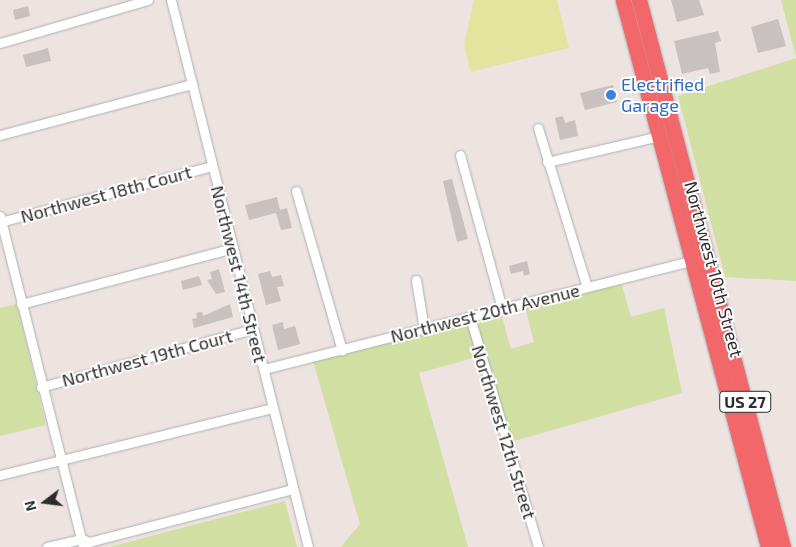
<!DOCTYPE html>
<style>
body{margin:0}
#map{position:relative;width:796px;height:547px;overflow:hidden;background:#ede3e1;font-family:"Exo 2",sans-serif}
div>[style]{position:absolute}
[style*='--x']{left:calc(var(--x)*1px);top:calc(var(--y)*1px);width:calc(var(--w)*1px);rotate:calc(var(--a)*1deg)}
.green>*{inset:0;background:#d2dfa2}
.pitch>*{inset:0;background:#e5e49f}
.building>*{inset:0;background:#c9c1bf}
.roads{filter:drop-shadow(0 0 1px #aab1b4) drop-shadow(0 0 1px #aab1b4)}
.street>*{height:9px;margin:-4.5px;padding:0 4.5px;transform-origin:4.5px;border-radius:4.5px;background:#fff}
.highway>*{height:15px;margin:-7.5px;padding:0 7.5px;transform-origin:7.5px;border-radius:7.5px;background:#f26769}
.dots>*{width:14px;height:14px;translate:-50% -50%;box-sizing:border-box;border:2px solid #fff;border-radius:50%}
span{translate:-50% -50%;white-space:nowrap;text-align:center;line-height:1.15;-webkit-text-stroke:4px #fff;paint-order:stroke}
.shield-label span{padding:1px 4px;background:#fff;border:1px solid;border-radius:4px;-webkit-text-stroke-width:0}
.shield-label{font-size:16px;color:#2d2d2d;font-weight:700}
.shop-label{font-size:18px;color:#366cbe}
.left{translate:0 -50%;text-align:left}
.street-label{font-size:18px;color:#2d2d2d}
.north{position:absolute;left:20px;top:477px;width:50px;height:50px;-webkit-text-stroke:4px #fff;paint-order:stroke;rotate:255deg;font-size:14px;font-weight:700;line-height:20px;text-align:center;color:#2d2d2d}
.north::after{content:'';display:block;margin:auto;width:18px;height:22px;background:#2d2d2d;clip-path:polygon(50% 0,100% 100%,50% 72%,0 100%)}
</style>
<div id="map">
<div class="green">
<i style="clip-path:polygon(781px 0,796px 0,796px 57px)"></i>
<i style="clip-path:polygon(796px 58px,796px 281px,725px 277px,678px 96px)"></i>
<i style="clip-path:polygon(621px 282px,631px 317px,664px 308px,682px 393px,511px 442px,475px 320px,501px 313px,511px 349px,534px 342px,525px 307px)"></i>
<i style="clip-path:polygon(17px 304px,46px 425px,0 436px,0 308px)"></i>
<i style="clip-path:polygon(467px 322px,477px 357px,419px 373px,468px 547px,341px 547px,360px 524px,313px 361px)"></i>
<i style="clip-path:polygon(285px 501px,297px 547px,109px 547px)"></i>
</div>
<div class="pitch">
<i style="clip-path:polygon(474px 0,557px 0,569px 48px,470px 72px,464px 43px)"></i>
</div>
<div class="building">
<i style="clip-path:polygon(671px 0,699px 0,704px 15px,677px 22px)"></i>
<i style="clip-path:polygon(28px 6px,30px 16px,15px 20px,13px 10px)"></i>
<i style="clip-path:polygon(778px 19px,786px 46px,758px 53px,751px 27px)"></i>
<i style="clip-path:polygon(718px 31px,721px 41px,715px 43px,720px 72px,710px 74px,708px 68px,682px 74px,674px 41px)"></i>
<i style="clip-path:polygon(48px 48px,51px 61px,26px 67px,23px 55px)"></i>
<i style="clip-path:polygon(613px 85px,617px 102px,585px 110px,580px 93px)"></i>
<i style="clip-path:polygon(563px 116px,565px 123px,575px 120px,578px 136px,560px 140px,555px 118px)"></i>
<i style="clip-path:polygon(452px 179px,468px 239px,457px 242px,443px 181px)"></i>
<i style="clip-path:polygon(277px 197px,280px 210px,287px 208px,292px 228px,281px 230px,276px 213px,249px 220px,245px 205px)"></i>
<i style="clip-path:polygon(527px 261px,530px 274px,524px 276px,523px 271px,511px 274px,509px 266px)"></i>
<i style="clip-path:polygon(219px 269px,225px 292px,216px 294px,207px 280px,212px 279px,210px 272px)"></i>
<i style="clip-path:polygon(270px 271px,272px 277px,281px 275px,284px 286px,277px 287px,281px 301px,266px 305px,258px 274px)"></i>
<i style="clip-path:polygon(199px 276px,202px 285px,183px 290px,181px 281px)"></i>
<i style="clip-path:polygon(230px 304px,233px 317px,194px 328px,192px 319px,197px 318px,196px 313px,202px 312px,203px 316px)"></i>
<i style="clip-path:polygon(283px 322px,284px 329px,295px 326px,300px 344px,278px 350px,272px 325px)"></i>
</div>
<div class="roads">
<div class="street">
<i style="--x:171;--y:0;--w:564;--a:75.94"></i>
<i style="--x:0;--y:43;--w:154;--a:-16.2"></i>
<i style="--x:538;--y:128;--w:166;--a:72.9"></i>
<i style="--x:0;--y:135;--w:199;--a:-14.9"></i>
<i style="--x:460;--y:155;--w:160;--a:74.7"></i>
<i style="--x:547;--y:162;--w:116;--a:-13"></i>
<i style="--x:296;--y:191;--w:166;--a:73.9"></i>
<i style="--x:0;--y:216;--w:341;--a:75.9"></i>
<i style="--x:0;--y:222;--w:219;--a:-14.8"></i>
<i style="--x:416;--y:280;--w:50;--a:80.7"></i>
<i style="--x:21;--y:304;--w:219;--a:-14.8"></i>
<i style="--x:470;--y:317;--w:240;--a:73.5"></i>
<i style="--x:264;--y:369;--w:445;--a:-14.2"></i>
<i style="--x:41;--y:387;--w:220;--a:-15.3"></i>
<i style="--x:0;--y:475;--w:281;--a:-13.8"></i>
<i style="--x:47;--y:547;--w:36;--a:-13"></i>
<i style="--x:82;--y:539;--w:8;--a:23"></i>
<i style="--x:89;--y:542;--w:211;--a:-14.6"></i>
</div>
<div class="highway">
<i style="--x:623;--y:0;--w:566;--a:75.15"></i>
<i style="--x:639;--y:0;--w:566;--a:75.25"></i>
</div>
</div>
<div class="dots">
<i style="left:611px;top:95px;background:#3f7fe0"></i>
</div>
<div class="shield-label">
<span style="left:745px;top:402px">US 27</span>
</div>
<div class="shop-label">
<span class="left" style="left:621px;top:95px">Electrified<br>Garage</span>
</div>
<div class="street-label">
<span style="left:106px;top:194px;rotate:-15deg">Northwest 18th Court</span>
<span style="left:714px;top:269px;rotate:75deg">Northwest 10th Street</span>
<span style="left:239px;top:274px;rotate:76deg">Northwest 14th Street</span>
<span style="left:485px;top:313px;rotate:-14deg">Northwest 20th Avenue</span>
<span style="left:147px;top:358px;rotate:-15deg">Northwest 19th Court</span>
<span style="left:504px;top:432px;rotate:73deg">Northwest 12th Street</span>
</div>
<div class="north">N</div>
</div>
